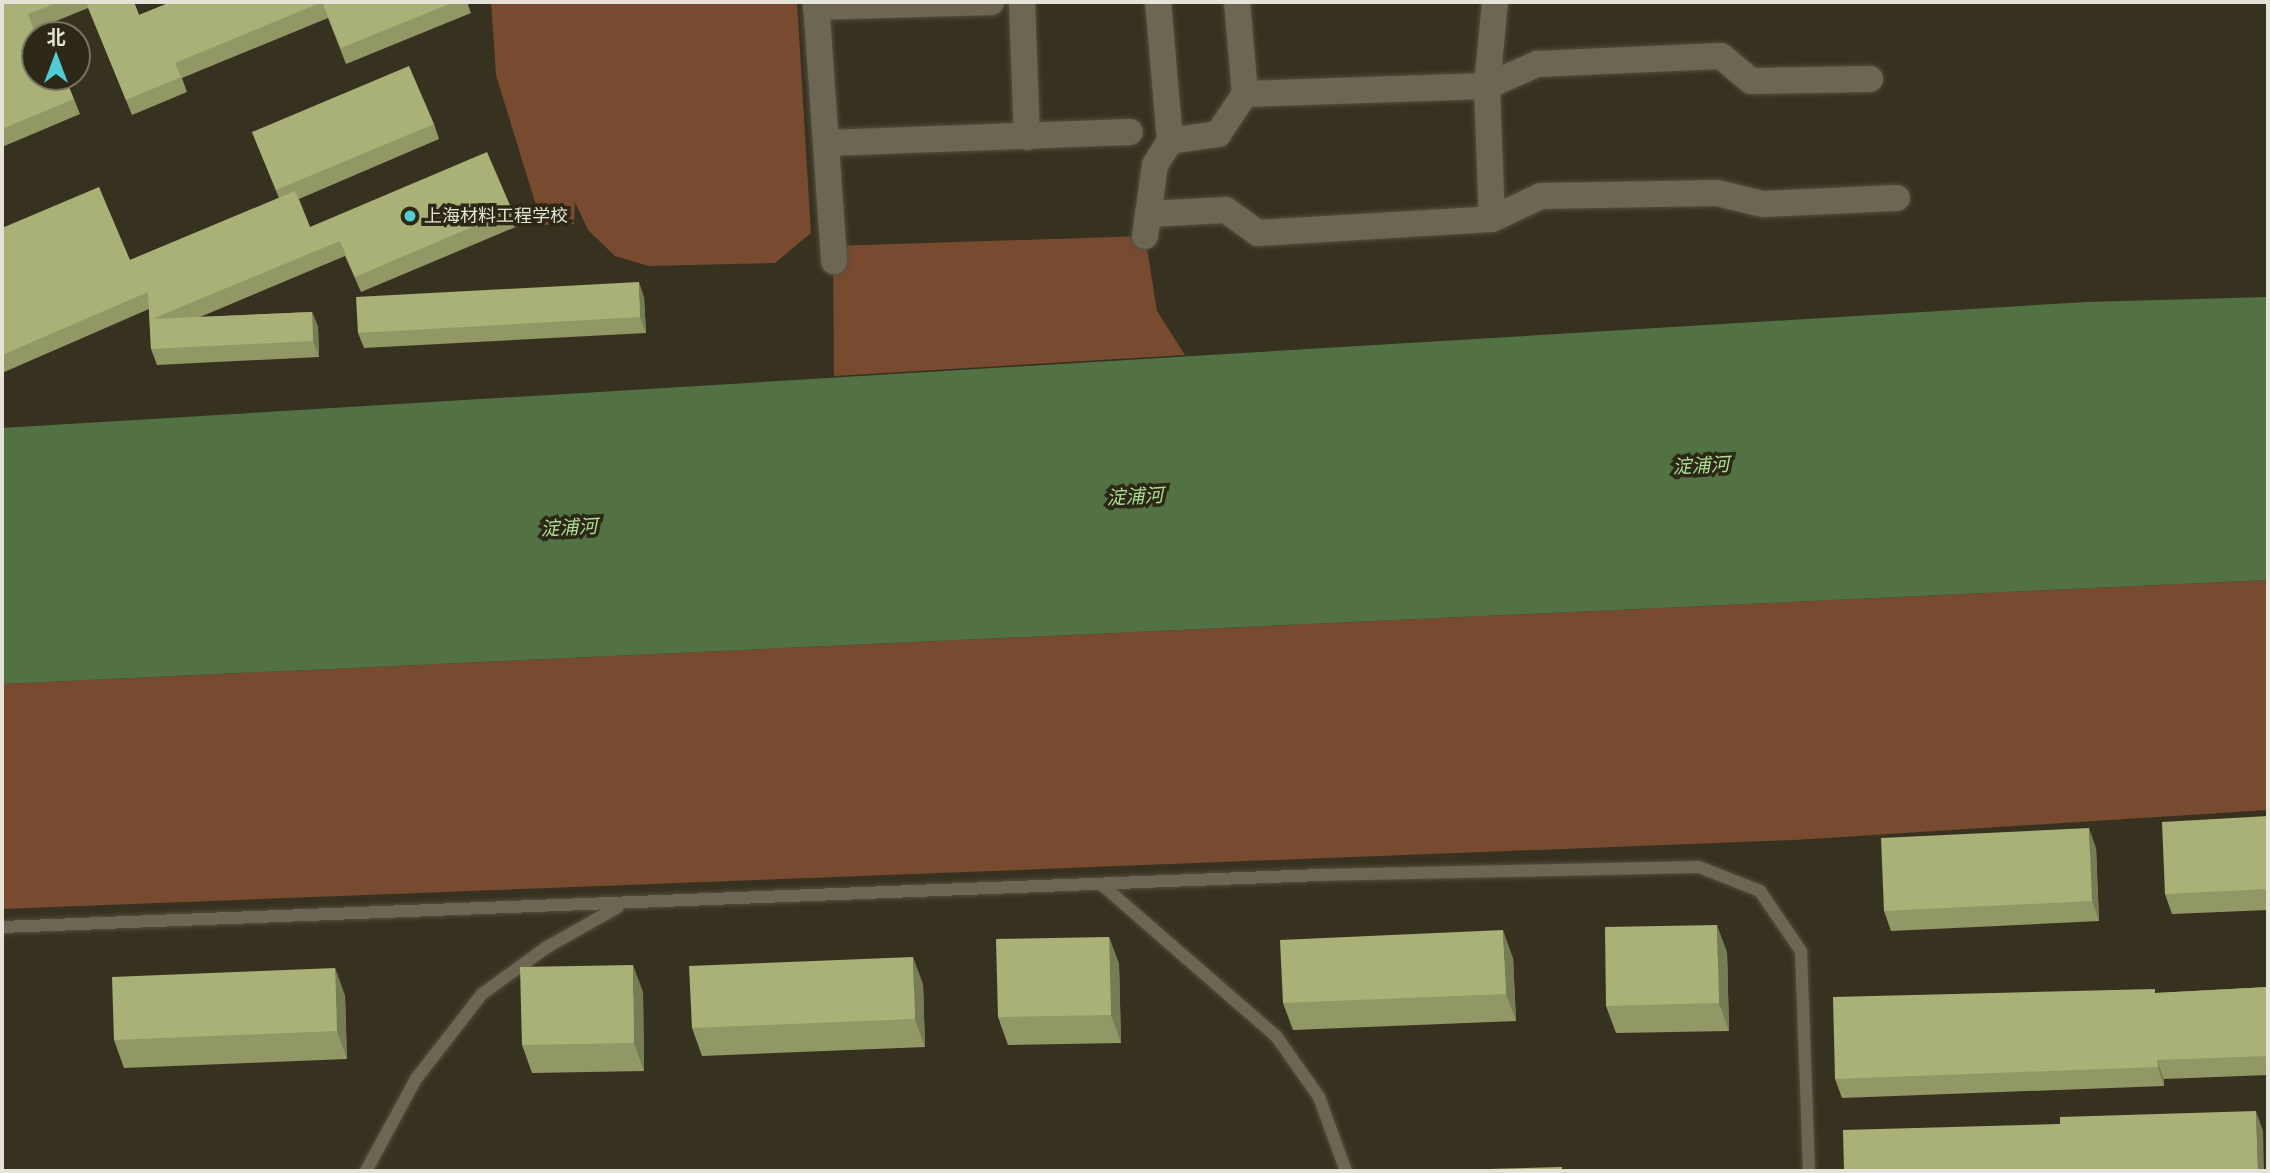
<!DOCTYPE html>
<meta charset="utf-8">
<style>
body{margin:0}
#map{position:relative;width:2270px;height:1173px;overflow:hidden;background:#373220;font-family:"Source Serif 4","Noto Sans SC",serif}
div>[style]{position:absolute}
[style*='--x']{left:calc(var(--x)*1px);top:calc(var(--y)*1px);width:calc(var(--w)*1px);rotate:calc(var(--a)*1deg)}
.green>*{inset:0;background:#784a30}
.water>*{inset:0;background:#527244}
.roads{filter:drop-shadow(0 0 2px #524e3e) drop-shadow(0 0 2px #524e3e)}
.service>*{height:12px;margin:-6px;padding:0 6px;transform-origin:6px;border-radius:6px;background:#6c6653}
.minor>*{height:26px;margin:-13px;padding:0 13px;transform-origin:13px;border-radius:13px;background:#6c6653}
.wall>*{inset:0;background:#919866}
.shaded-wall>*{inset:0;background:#767c53}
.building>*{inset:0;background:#a9b177}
.dots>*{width:19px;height:19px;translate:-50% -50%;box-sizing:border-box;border:4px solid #2d2816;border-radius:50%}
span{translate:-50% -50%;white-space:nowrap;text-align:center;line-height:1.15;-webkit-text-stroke:7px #2d2816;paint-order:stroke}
.poi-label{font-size:18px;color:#e5e2d7}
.left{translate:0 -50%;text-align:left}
.water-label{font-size:19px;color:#abdd96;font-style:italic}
.frame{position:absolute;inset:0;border:4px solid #e5e2d7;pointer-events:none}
.north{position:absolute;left:21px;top:21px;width:70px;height:70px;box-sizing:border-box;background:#2d2816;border:2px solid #777263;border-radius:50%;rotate:0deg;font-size:19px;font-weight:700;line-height:28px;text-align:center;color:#e5e2d7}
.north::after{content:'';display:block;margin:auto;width:24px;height:32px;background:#51ccd4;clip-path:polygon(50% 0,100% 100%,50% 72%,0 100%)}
</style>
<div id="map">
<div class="green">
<i style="clip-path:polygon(491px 2px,797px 2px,811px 233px,775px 263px,649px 266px,615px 256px,588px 230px,575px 202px,574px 224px,542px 225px,496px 75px)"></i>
<i style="clip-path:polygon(1145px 236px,1157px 311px,1185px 355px,834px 376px,833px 246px)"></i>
<i style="clip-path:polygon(2268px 580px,2268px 810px,1794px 840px,2px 909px,2px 684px)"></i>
</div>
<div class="water">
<i style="clip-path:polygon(2268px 297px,2268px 580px,2px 684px,2px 428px,2087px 302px)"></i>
</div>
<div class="roads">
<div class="service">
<i style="--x:1101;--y:884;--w:232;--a:41"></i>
<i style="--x:1276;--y:1036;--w:75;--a:54.8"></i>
<i style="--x:1319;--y:1097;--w:79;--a:70"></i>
<i style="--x:2;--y:927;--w:1317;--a:-2.26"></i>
<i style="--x:1318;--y:875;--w:381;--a:-1.2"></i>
<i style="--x:1699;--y:867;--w:66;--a:21.5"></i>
<i style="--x:1760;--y:891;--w:73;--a:55.7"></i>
<i style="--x:1801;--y:951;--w:220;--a:87.9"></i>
<i style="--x:366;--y:1171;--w:105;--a:-61.5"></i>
<i style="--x:416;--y:1079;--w:108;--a:-52.2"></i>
<i style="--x:482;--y:994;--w:80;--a:-35.9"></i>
<i style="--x:547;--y:947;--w:81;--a:-29.4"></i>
</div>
<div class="minor">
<i style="--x:816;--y:2;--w:260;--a:86"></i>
<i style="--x:1022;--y:2;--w:135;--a:87.9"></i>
<i style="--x:1237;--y:2;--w:92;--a:85"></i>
<i style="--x:816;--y:7;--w:175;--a:-1.6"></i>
<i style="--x:1170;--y:141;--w:49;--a:-8.3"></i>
<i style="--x:1218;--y:134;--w:48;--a:-56"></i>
<i style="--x:1245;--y:94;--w:242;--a:-1.9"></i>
<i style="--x:1487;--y:86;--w:55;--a:-23.7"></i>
<i style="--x:1537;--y:64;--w:184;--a:-2.5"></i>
<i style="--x:1721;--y:56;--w:39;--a:40"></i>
<i style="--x:1751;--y:81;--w:119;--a:-1"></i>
<i style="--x:826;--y:143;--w:304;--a:-2.1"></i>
<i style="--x:1148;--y:214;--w:78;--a:-2.9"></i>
<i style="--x:1226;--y:210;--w:39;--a:36"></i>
<i style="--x:1258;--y:233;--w:234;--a:-3.4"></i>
<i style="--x:1492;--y:219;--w:54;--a:-25.1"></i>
<i style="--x:1541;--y:196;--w:176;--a:-1"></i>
<i style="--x:1717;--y:193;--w:47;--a:13.4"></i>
<i style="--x:1763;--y:204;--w:134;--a:-2.6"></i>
<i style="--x:1492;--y:219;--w:133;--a:-92.2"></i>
<i style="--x:1487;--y:86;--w:84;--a:-84.6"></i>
<i style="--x:1145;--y:236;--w:72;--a:-82"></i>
<i style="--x:1155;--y:165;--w:28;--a:-58"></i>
<i style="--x:1170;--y:141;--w:140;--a:-94.9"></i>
</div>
</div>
<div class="wall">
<i style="clip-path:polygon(2px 2px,134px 2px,139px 15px,171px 2px,467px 2px,471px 13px,346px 64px,328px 18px,182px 78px,187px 92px,132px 115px,88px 8px,34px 30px,35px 77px,74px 99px,80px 114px,2px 147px)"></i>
<i style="clip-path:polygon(434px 124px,439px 139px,299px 199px,310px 227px,512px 210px,518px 226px,361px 292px,345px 256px,200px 317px,312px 312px,318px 327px,319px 357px,157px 365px,151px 349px,149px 309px,2px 373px,2px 228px,130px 260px,279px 198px,252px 132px)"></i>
<i style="clip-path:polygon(644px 297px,646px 333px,364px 348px,358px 333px)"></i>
<i style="clip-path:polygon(2268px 816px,2268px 910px,2172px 914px,2165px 894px)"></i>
<i style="clip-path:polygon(2096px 848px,2099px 921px,1891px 931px,1884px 911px)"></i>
<i style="clip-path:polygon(1109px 937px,1119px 964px,1121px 1043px,1008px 1045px,998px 1017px)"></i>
<i style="clip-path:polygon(1727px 952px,1729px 1031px,1616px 1033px,1606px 1006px)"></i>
<i style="clip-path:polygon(1513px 958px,1516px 1021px,1293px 1030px,1283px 1003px)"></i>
<i style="clip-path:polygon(335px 968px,345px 996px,347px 1059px,124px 1068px,114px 1040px)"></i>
<i style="clip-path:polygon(923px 984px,925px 1047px,702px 1056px,692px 1028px)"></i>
<i style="clip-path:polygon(2268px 987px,2268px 1075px,2164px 1079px,2164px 1086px,1842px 1098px,1835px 1079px,2156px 993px)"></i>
<i style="clip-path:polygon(643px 992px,644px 1071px,532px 1073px,522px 1045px)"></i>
</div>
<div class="shaded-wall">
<i style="clip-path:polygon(639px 282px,644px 297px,646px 333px,640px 317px)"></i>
<i style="clip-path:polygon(312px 312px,318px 327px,319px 357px,313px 341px)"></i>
<i style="clip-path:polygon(2089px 828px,2096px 848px,2099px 921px,2092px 901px)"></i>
<i style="clip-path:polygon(1717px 925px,1727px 952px,1729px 1031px,1719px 1003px)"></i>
<i style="clip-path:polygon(1503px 930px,1513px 958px,1516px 1021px,1506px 994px)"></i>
<i style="clip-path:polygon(1109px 937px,1119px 964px,1121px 1043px,1111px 1015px)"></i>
<i style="clip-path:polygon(913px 957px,923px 984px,925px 1047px,915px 1019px)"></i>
<i style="clip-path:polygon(633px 965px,643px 992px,644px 1071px,634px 1043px)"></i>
<i style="clip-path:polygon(335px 968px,345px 996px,347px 1059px,337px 1031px)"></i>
<i style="clip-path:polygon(2157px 1060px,2164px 1079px,2164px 1086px,2158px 1067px)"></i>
<i style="clip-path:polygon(2256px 1111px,2263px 1131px,2264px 1171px,2258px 1171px)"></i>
</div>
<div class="building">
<i style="clip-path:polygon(2px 2px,59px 2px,28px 14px,36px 35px,35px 77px,65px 77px,74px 99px,2px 129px)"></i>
<i style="clip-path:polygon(86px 2px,134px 2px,139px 15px,171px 2px,454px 2px,341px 48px,322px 2px,175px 63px,181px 77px,126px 100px)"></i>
<i style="clip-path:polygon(409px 66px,434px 124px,276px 190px,252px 132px)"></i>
<i style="clip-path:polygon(487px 152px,512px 210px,355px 277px,340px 241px,152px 319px,312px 312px,313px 341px,151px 349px,148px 292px,2px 355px,2px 228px,99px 187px,130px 260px,295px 191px,310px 227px)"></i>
<i style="clip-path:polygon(639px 282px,640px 317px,358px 333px,356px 297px)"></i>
<i style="clip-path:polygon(2268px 816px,2268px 889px,2165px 894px,2162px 822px)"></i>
<i style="clip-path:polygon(2089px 828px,2092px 901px,1884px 911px,1881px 838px)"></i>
<i style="clip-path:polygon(1717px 925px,1719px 1003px,1606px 1006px,1605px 927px)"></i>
<i style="clip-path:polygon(1503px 930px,1506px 994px,1283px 1003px,1280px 940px)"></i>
<i style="clip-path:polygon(1109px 937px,1111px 1015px,998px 1017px,996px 939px)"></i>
<i style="clip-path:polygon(913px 957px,915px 1019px,692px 1028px,689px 966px)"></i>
<i style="clip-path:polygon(633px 965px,634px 1043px,522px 1045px,520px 967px)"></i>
<i style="clip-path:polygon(335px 968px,337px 1031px,114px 1040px,112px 977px)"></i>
<i style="clip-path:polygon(2268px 987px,2268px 1056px,2157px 1060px,2158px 1067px,1835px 1079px,1833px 997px,2155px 989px,2155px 993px)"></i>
<i style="clip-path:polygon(2256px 1111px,2258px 1171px,1844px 1171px,1843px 1130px,2060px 1124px,2060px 1117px)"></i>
<i style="clip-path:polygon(1562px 1167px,1562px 1171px,1450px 1171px,1450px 1170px)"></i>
</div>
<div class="dots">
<i style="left:410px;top:216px;background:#51ccd4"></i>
</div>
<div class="poi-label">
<span class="left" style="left:424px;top:216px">上海材料工程学校</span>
</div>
<div class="water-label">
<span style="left:1701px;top:466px;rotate:-3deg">淀浦河</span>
<span style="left:1135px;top:497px;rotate:-3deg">淀浦河</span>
<span style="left:569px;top:528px;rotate:-3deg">淀浦河</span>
</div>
<div class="frame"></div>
<div class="north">北</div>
</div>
